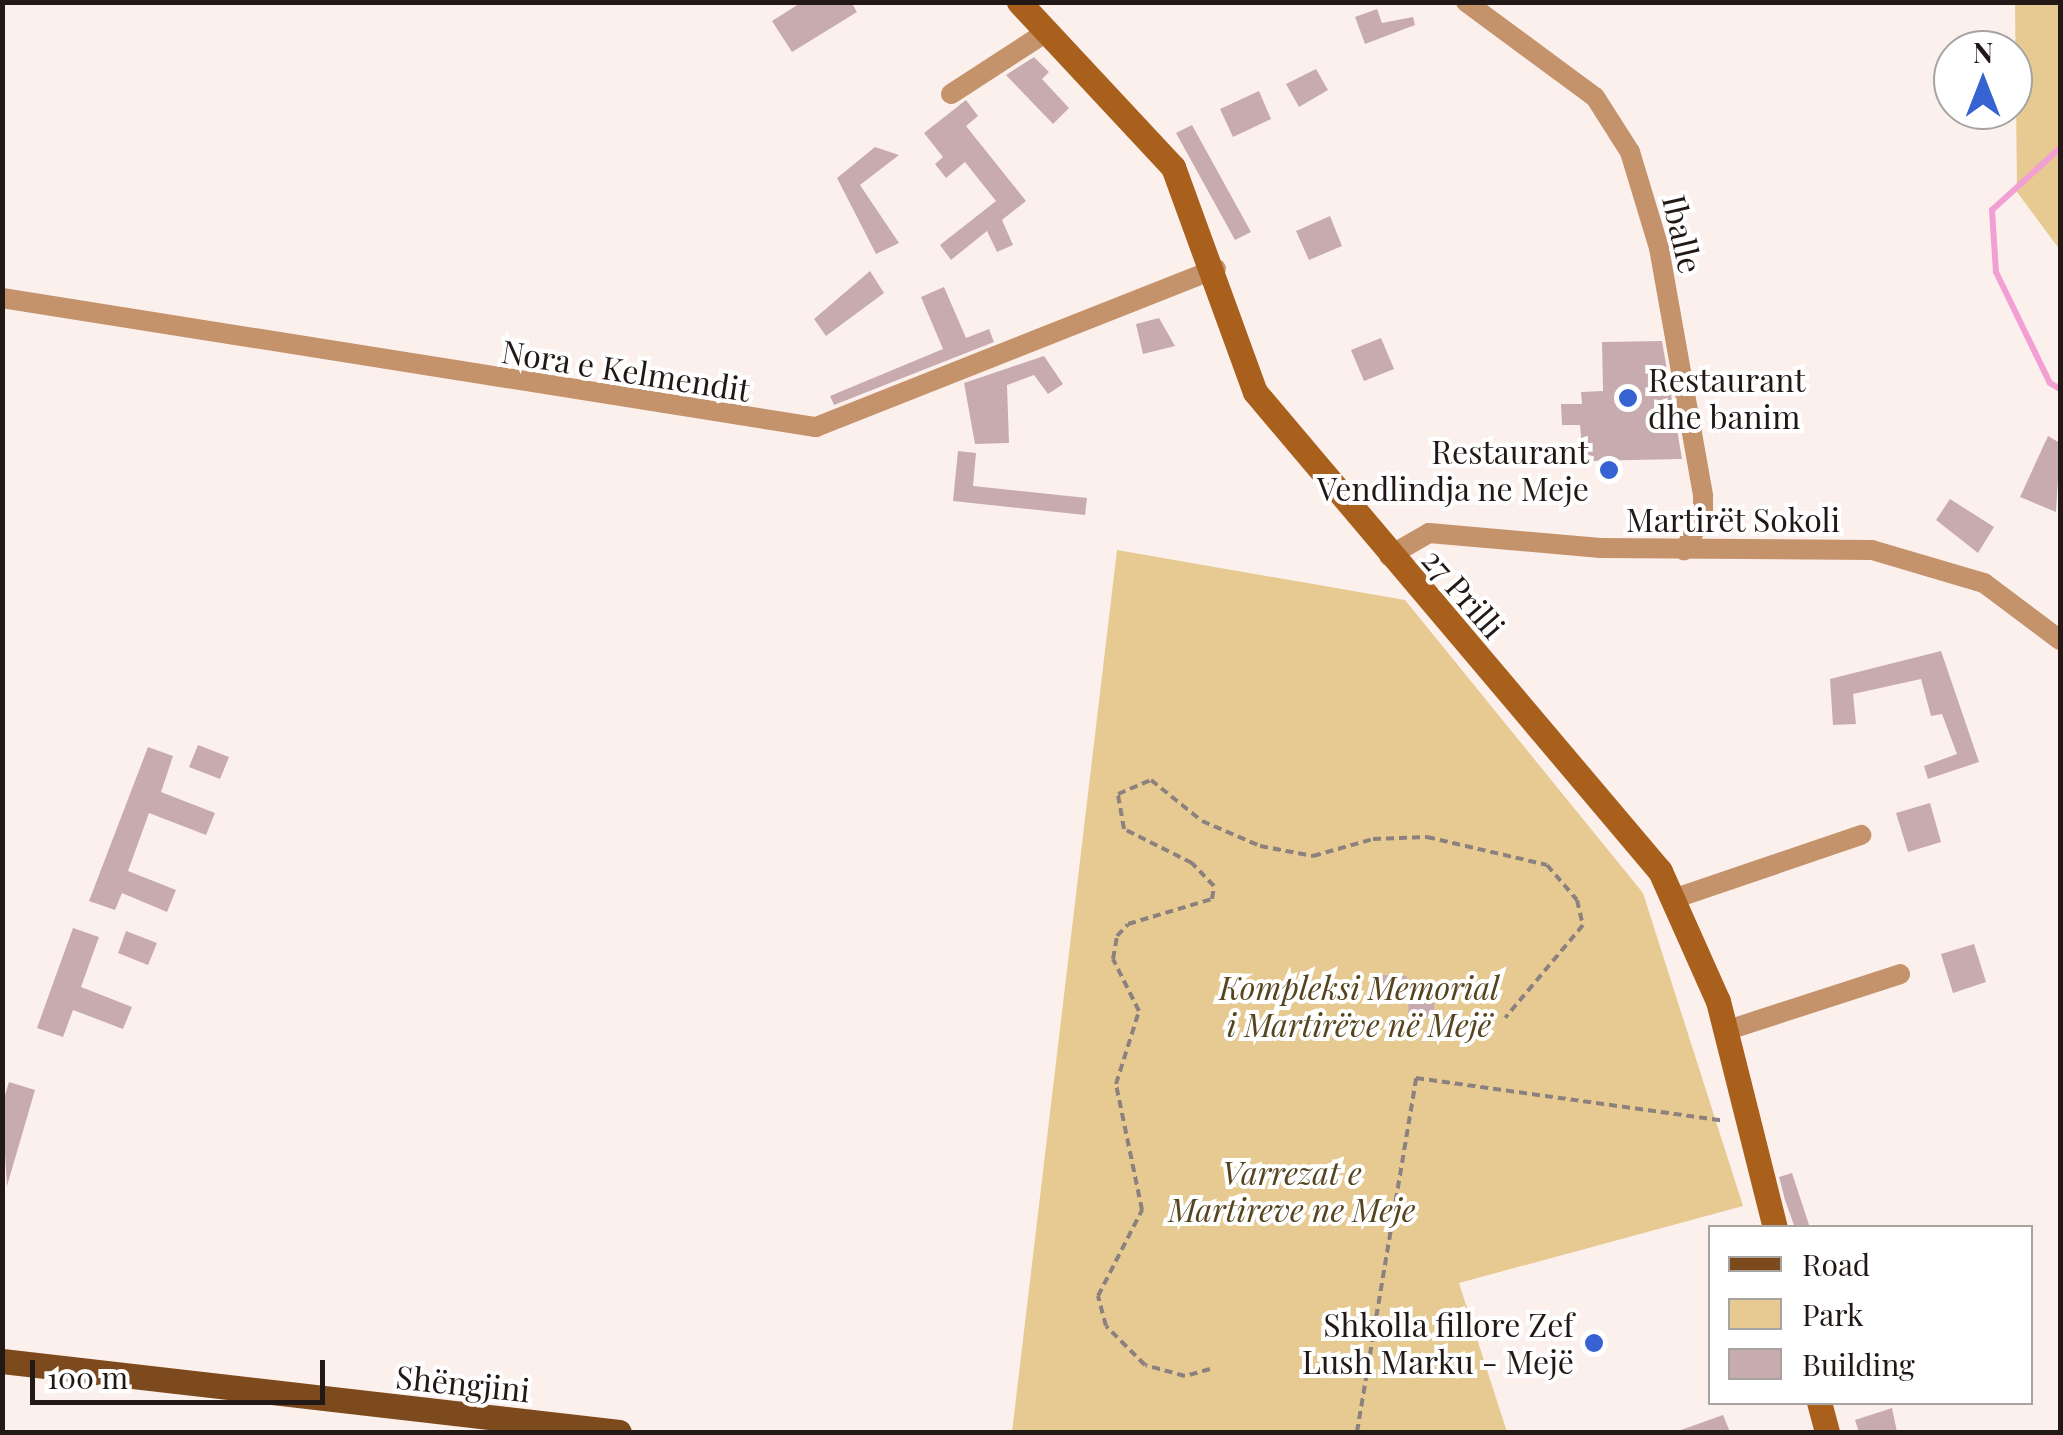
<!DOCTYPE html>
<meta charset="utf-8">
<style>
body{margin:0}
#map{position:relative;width:2063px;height:1435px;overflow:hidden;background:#fcf0ed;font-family:"Playfair Display",serif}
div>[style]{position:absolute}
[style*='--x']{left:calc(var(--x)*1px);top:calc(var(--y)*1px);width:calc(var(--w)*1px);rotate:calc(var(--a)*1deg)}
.green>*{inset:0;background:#e6ca92}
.stream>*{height:6px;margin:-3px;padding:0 3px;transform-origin:3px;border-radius:3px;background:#f29fd4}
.building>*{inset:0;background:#c8abaf}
.path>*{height:4px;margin-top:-2px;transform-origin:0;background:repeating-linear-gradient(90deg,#8c817e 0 8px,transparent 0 13px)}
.street>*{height:20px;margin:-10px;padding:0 10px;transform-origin:10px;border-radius:10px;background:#c4926b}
.secondary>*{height:25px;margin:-12.5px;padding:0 12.5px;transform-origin:12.5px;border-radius:12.5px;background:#a8601c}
.primary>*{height:25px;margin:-12.5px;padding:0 12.5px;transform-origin:12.5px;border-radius:12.5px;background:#7d4a1d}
.dots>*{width:28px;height:28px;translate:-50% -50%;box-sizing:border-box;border:5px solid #fff;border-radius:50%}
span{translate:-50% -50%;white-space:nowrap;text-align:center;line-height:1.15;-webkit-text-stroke:8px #fff;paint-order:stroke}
.street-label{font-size:32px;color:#221815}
.poi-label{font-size:32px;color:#221815}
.left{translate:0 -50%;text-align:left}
.right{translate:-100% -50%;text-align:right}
.park-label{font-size:32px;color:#56441e;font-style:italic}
.frame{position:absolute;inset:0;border:5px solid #221815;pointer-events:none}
.legend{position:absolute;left:1708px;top:1225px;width:325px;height:180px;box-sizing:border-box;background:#fff;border:2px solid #a7a3a1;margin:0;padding:12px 18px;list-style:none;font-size:30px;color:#221815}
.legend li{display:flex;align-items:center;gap:20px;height:50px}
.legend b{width:50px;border:2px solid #a7a3a1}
.north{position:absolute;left:1933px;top:30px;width:100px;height:100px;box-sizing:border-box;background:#fff;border:2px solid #a7a3a1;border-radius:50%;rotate:0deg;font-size:28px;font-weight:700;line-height:40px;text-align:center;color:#221815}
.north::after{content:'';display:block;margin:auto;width:35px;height:45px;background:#3762d2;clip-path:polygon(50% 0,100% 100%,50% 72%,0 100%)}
.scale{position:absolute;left:30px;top:1360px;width:295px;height:45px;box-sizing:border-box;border:5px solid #221815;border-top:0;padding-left:12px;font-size:30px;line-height:35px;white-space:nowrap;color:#221815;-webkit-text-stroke:8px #fff;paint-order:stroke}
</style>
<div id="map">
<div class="green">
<i style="clip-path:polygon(2015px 3px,2060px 3px,2060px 250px,2017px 192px)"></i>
<i style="clip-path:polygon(1117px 550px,1405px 600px,1643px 893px,1743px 1206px,1459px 1283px,1507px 1432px,1012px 1432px)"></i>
</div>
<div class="stream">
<i style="--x:2060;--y:148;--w:92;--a:137.6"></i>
<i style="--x:1992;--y:210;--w:62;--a:86.3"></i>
<i style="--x:1996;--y:272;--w:123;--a:64.1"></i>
<i style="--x:2050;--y:383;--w:12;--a:31"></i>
</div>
<div class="building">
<i style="clip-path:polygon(802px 2px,851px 2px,857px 12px,792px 52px,772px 21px)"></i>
<i style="clip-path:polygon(1377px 9px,1382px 23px,1413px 17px,1415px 25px,1365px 44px,1355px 17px)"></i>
<i style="clip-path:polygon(1034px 57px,1049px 72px,1042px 79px,1069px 108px,1053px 124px,1006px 75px)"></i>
<i style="clip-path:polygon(1316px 69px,1328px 90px,1299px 107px,1286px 84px)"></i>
<i style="clip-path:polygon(1259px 91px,1271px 119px,1233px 137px,1220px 109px)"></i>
<i style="clip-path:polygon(966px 100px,978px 116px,966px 126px,1026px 201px,1002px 220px,1013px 245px,997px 252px,987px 231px,951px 260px,940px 245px,996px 201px,965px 162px,946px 178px,935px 164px,943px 157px,924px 133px)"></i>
<i style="clip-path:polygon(1192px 125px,1251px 232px,1235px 240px,1176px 133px)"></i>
<i style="clip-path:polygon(875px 147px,899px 155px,860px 185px,899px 243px,876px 254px,837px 178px)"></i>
<i style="clip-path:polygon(1330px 216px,1342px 246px,1309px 260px,1296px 231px)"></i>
<i style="clip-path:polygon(870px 271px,884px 293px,826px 336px,814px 319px)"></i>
<i style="clip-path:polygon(944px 287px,966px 338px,989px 329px,994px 342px,834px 405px,830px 396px,943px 349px,921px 297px)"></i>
<i style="clip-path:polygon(1159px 318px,1175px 346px,1143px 354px,1136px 324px)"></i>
<i style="clip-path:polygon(1381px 338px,1394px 369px,1364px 381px,1351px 350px)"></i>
<i style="clip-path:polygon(1662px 341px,1682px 459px,1583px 461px,1580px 425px,1562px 425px,1561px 404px,1582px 404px,1581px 392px,1603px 391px,1602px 342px)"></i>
<i style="clip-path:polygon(1044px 356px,1063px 384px,1048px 394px,1034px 375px,1007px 385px,1009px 443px,975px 444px,964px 383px)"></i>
<i style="clip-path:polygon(2048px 436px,2060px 443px,2056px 512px,2020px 497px)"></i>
<i style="clip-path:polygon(958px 451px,976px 453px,973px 486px,1087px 498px,1085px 515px,953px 501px)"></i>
<i style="clip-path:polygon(1950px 499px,1994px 527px,1978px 553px,1936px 520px)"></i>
<i style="clip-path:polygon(1941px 651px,1979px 762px,1928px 779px,1924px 766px,1957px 754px,1942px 714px,1931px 716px,1921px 679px,1853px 694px,1856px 724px,1833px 725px,1830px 679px)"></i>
<i style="clip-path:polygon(198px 745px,229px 757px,220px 779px,189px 767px)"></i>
<i style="clip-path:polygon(148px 747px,173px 756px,161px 792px,215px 813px,206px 835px,149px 813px,128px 871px,176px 890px,167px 912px,122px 893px,115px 910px,89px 901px)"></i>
<i style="clip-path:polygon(1930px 803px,1941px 842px,1908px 852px,1896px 813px)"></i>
<i style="clip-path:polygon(73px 928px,99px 937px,81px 987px,132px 1007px,123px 1029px,73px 1010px,63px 1037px,37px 1028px)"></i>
<i style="clip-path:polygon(126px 931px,157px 943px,148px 965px,118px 953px)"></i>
<i style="clip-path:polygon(1974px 944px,1986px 982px,1953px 993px,1941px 954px)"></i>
<i style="clip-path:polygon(1382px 975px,1407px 976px,1406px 998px,1381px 997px)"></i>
<i style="clip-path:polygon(1409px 994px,1434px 995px,1434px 1017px,1408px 1016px)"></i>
<i style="clip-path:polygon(9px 1082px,35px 1090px,7px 1186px,2px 1105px)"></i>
<i style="clip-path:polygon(1792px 1173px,1810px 1228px,1795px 1228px,1785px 1200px,1779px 1177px)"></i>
<i style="clip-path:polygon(1892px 1408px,1897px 1432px,1859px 1432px,1855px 1420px)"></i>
<i style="clip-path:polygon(1723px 1415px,1730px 1432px,1681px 1432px,1681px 1430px)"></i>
</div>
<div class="path">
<i style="--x:1210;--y:1369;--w:26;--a:164"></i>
<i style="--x:1185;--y:1376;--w:41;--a:-164.6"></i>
<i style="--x:1145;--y:1365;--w:55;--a:-135"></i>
<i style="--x:1106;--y:1326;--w:31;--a:-105"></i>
<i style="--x:1098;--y:1296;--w:97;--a:-62.9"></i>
<i style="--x:1142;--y:1210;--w:129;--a:-101.7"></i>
<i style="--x:1116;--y:1084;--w:77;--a:-72.5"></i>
<i style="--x:1139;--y:1011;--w:58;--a:-116.6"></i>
<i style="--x:1113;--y:959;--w:23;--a:-80"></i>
<i style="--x:1117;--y:936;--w:16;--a:-47"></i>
<i style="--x:1128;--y:924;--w:88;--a:-16.6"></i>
<i style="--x:1212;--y:899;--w:13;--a:-81"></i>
<i style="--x:1214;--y:886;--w:32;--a:-134"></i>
<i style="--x:1192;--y:863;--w:76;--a:-153.4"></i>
<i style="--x:1124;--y:829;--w:36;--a:-100"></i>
<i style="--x:1118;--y:794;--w:36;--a:-23"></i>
<i style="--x:1151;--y:780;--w:65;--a:38.8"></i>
<i style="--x:1202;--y:821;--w:63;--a:23.3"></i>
<i style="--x:1260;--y:846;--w:54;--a:10.7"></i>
<i style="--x:1313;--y:856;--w:62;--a:-15.8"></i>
<i style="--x:1373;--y:839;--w:54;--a:-2.1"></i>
<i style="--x:1427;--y:837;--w:123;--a:13.1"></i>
<i style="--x:1547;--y:865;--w:46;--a:49.4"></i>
<i style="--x:1577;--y:900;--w:26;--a:77"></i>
<i style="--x:1583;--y:925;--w:121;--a:130"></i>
<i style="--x:1357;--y:1432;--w:359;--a:-80.5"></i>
<i style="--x:1416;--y:1078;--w:311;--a:7.9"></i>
</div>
<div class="street">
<i style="--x:1466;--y:2;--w:160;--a:36.4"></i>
<i style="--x:1595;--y:97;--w:65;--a:57.5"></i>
<i style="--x:1630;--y:152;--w:100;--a:73.2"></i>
<i style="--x:1659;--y:248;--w:252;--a:79.9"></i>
<i style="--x:1703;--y:496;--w:19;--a:90"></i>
<i style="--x:1703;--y:515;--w:40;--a:118"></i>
<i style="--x:951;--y:94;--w:112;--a:-33"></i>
<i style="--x:2;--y:298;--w:824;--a:9.01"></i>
<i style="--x:816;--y:427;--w:430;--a:-21.6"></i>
<i style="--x:1389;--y:556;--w:46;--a:-29.9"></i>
<i style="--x:1429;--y:533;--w:172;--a:5"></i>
<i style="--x:1600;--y:548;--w:272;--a:0.4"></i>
<i style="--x:1872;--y:550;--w:117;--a:16.4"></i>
<i style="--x:1984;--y:583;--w:95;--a:36.9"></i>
<i style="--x:1673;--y:899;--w:199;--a:-18.8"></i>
<i style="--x:1725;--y:1031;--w:184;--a:-18"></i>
</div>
<div class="secondary">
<i style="--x:1019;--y:2;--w:226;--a:47"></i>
<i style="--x:1173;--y:167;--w:239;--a:70"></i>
<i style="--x:1255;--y:392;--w:627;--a:49.79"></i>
<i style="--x:1660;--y:871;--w:142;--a:66"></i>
<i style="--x:1718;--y:1001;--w:234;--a:75.9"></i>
<i style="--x:1819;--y:1402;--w:31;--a:75"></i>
</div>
<div class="primary">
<i style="--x:2;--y:1361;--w:621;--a:6.56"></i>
</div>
<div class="dots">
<i style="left:1628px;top:398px;background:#3762d2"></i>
<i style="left:1609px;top:470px;background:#3762d2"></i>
<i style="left:1594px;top:1343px;background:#3762d2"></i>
</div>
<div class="street-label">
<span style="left:1683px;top:234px;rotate:77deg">Iballe</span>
<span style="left:626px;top:370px;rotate:9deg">Nora e Kelmendit</span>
<span style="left:1733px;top:519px">Martirët Sokoli</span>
<span style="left:1464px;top:593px;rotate:49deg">27 Prilli</span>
<span style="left:463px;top:1383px;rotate:6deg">Shëngjini</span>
</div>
<div class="poi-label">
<span class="left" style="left:1648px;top:398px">Restaurant<br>dhe banim</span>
<span class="right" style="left:1589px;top:470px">Restaurant<br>Vendlindja ne Meje</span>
<span class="right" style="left:1574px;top:1343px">Shkolla fillore Zef<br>Lush Marku - Mejë</span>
</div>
<div class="park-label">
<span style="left:1359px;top:1006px">Kompleksi Memorial<br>i Martirëve në Mejë</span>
<span style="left:1292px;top:1191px">Varrezat e<br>Martireve ne Meje</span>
</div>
<div class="frame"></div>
<ul class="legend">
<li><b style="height:12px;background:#7d4a1d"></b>Road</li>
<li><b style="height:28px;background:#e6ca92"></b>Park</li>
<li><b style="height:28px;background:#c8abaf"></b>Building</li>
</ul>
<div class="north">N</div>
<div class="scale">100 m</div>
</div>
